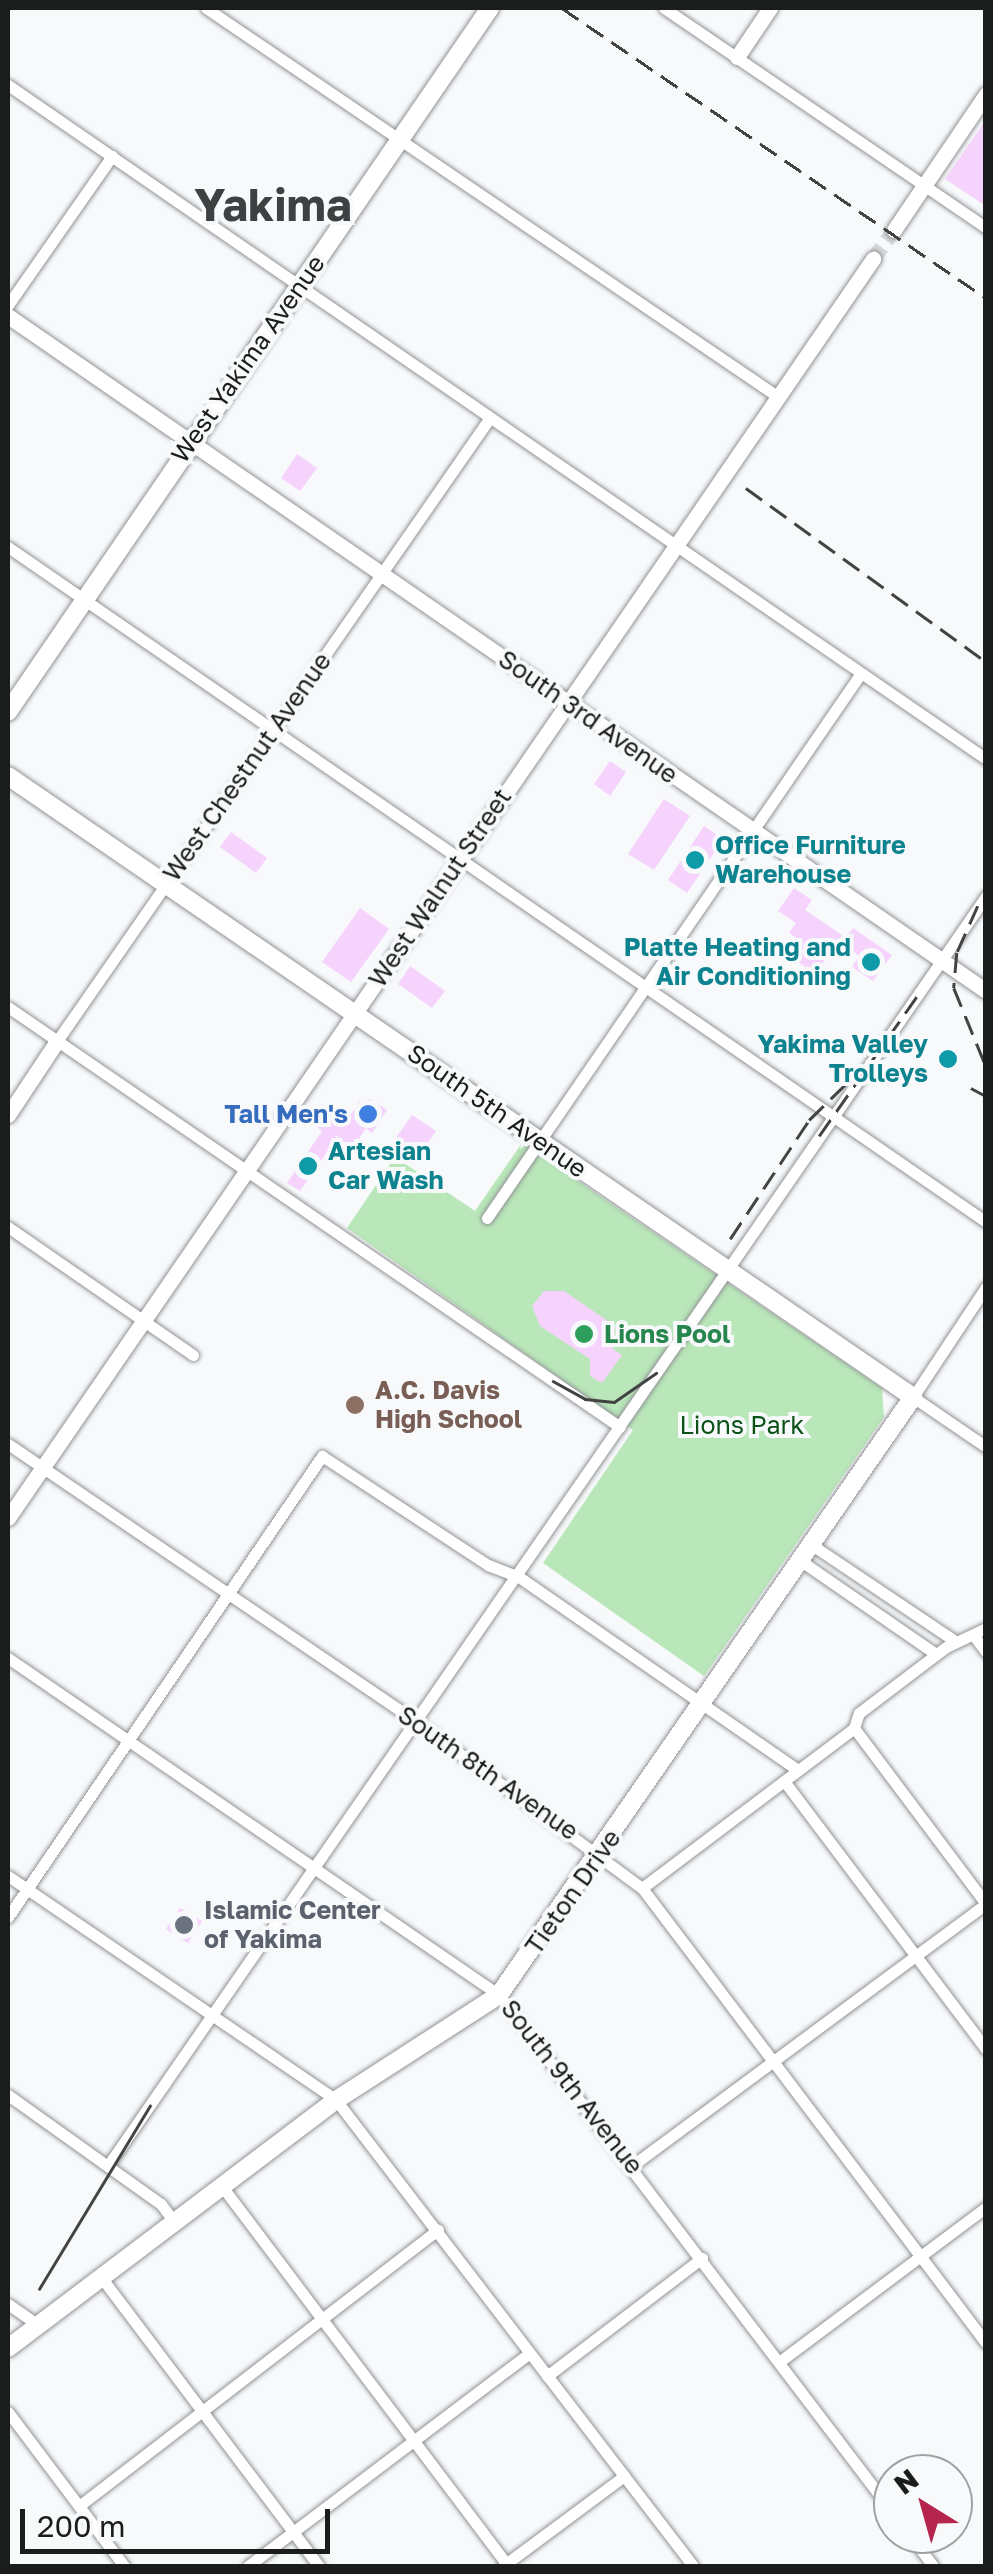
<!DOCTYPE html>
<style>
body{margin:0}
#map{position:relative;width:993px;height:2574px;overflow:hidden;background:#f7f9fb;font-family:"Golos Text",sans-serif}
div>[style]{position:absolute}
[style*='--x']{left:calc(var(--x)*1px);top:calc(var(--y)*1px);width:calc(var(--w)*1px);rotate:calc(var(--a)*1deg)}
.green>*{inset:0;background:#b9e7b9}
.building>*{inset:0;background:#f6d3fc}
.tertiary-tunnel>*{height:15px;margin-top:-7.5px;transform-origin:0;background:repeating-linear-gradient(90deg,#d6d8da 0 15px,transparent 0 23px)}
.roads{filter:drop-shadow(0 0 2px #919395) drop-shadow(0 0 2px #919395)}
.minor>*{height:11px;margin:-5.5px;padding:0 5.5px;transform-origin:5.5px;border-radius:5.5px;background:#fff}
.tertiary>*{height:15px;margin:-7.5px;padding:0 7.5px;transform-origin:7.5px;border-radius:7.5px;background:#fff}
.secondary>*{height:18px;margin:-9px;padding:0 9px;transform-origin:9px;border-radius:9px;background:#fff}
.tram>*{height:2.5px;margin:-1.25px;padding:0 1.25px;transform-origin:1.25px;border-radius:1.25px;background:#424343}
.rail>*{height:2.5px;margin-top:-1.25px;transform-origin:0;background:repeating-linear-gradient(90deg,#424343 0 20px,transparent 0 30px)}
.dots>*{width:28px;height:28px;translate:-50% -50%;box-sizing:border-box;border:5px solid #f7f9fb;border-radius:50%}
span{translate:-50% -50%;white-space:nowrap;text-align:center;line-height:1.15;-webkit-text-stroke:8px #f7f9fb;paint-order:stroke}
.street-label{font-size:25px;color:#1b1c1c}
.culture-label{font-size:25px;color:#0d838f;font-weight:700}
.left{translate:0 -50%;text-align:left}
.right{translate:-100% -50%;text-align:right}
.shop-label{font-size:25px;color:#366cbe;font-weight:700}
.leisure-label{font-size:25px;color:#27864d;font-weight:700}
.education-label{font-size:25px;color:#785e54;font-weight:700}
.park-label{font-size:25px;color:#0a5216}
.worship-label{font-size:25px;color:#5b616d;font-weight:700}
.town-label{font-size:45px;color:#3e4041;font-weight:700}
.frame{position:absolute;inset:0;border:10px solid #1b1c1c;pointer-events:none}
.north{position:absolute;left:873px;top:2454px;width:100px;height:100px;box-sizing:border-box;background:#f7f9fb;border:2px solid #9fa1a2;border-radius:50%;rotate:323deg;font-size:28px;font-weight:700;line-height:40px;text-align:center;color:#1b1c1c}
.north::after{content:'';display:block;margin:auto;width:35px;height:45px;background:#b5244c;clip-path:polygon(50% 0,100% 100%,50% 72%,0 100%)}
.scale{position:absolute;left:20px;top:2509px;width:310px;height:45px;box-sizing:border-box;border:5px solid #1b1c1c;border-top:0;padding-left:12px;font-size:30px;line-height:35px;white-space:nowrap;color:#1b1c1c;-webkit-text-stroke:8px #f7f9fb;paint-order:stroke}
</style>
<div id="map">
<div class="green">
<i style="clip-path:polygon(522px 1143px,882px 1388px,884px 1417px,704px 1676px,543px 1563px,633px 1430px,347px 1228px,395px 1157px,475px 1211px)"></i>
</div>
<div class="building">
<i style="clip-path:polygon(986px 120px,986px 206px,945px 179px)"></i>
<i style="clip-path:polygon(297px 454px,317px 468px,300px 491px,281px 478px)"></i>
<i style="clip-path:polygon(610px 761px,626px 772px,610px 796px,594px 784px)"></i>
<i style="clip-path:polygon(664px 799px,690px 816px,654px 870px,628px 854px)"></i>
<i style="clip-path:polygon(704px 826px,723px 839px,687px 893px,668px 880px)"></i>
<i style="clip-path:polygon(231px 832px,267px 858px,256px 873px,220px 847px)"></i>
<i style="clip-path:polygon(794px 888px,812px 900px,805px 910px,842px 935px,815px 974px,787px 954px,798px 939px,789px 933px,796px 923px,778px 911px)"></i>
<i style="clip-path:polygon(360px 908px,389px 929px,351px 982px,322px 962px)"></i>
<i style="clip-path:polygon(853px 928px,892px 955px,873px 981px,852px 967px,859px 956px,842px 943px)"></i>
<i style="clip-path:polygon(410px 966px,445px 991px,432px 1008px,398px 984px)"></i>
<i style="clip-path:polygon(370px 1099px,387px 1110px,372px 1133px,366px 1128px,352px 1149px,337px 1138px,300px 1191px,287px 1183px,322px 1131px,314px 1125px,322px 1112px,343px 1126px,359px 1102px)"></i>
<i style="clip-path:polygon(412px 1115px,436px 1131px,414px 1163px,390px 1146px)"></i>
<i style="clip-path:polygon(544px 1291px,564px 1291px,615px 1326px,613px 1349px,622px 1355px,602px 1383px,590px 1376px,590px 1359px,540px 1326px,532px 1306px)"></i>
<i style="clip-path:polygon(180px 1908px,202px 1921px,188px 1943px,166px 1929px)"></i>
</div>
<div class="tertiary-tunnel">
<i style="--x:873;--y:259;--w:36;--a:-54"></i>
</div>
<div class="roads">
<div class="minor">
<i style="--x:206;--y:8;--w:690;--a:34.2"></i>
<i style="--x:664;--y:8;--w:390;--a:34.3"></i>
<i style="--x:8;--y:85;--w:1188;--a:34.57"></i>
<i style="--x:8;--y:305;--w:182;--a:-55.1"></i>
<i style="--x:8;--y:547;--w:1188;--a:34.61"></i>
<i style="--x:8;--y:1007;--w:742;--a:34.46"></i>
<i style="--x:57;--y:1041;--w:757;--a:-55.22"></i>
<i style="--x:487;--y:1218;--w:657;--a:-55.54"></i>
<i style="--x:8;--y:1227;--w:225;--a:34.7"></i>
<i style="--x:986;--y:1287;--w:132;--a:123.6"></i>
<i style="--x:913;--y:1397;--w:88;--a:34.4"></i>
<i style="--x:8;--y:1444;--w:496;--a:34.2"></i>
<i style="--x:418;--y:1723;--w:278;--a:36.4"></i>
<i style="--x:642;--y:1888;--w:570;--a:52.91"></i>
<i style="--x:812;--y:1545;--w:172;--a:33.9"></i>
<i style="--x:801;--y:1561;--w:164;--a:34.6"></i>
<i style="--x:974;--y:1636;--w:20;--a:53"></i>
<i style="--x:8;--y:1658;--w:596;--a:34.46"></i>
<i style="--x:499;--y:1995;--w:651;--a:52.74"></i>
<i style="--x:854;--y:1728;--w:220;--a:53.1"></i>
<i style="--x:784;--y:1781;--w:336;--a:53"></i>
<i style="--x:8;--y:1876;--w:397;--a:34.3"></i>
<i style="--x:336;--y:2100;--w:587;--a:52.54"></i>
<i style="--x:642;--y:1888;--w:266;--a:-37"></i>
<i style="--x:854;--y:1728;--w:16;--a:-72"></i>
<i style="--x:859;--y:1713;--w:109;--a:-37.2"></i>
<i style="--x:946;--y:1647;--w:44;--a:-25.4"></i>
<i style="--x:8;--y:1917;--w:558;--a:-55.74"></i>
<i style="--x:322;--y:1456;--w:199;--a:33.3"></i>
<i style="--x:488;--y:1565;--w:33;--a:21"></i>
<i style="--x:519;--y:1577;--w:339;--a:34.7"></i>
<i style="--x:8;--y:2095;--w:188;--a:35.5"></i>
<i style="--x:161;--y:2204;--w:22;--a:54"></i>
<i style="--x:109;--y:2164;--w:1542;--a:-55.33"></i>
<i style="--x:633;--y:2165;--w:439;--a:-36.5"></i>
<i style="--x:221;--y:2185;--w:477;--a:53"></i>
<i style="--x:101;--y:2277;--w:362;--a:53"></i>
<i style="--x:8;--y:2304;--w:37;--a:35"></i>
<i style="--x:779;--y:2362;--w:259;--a:-36.8"></i>
<i style="--x:547;--y:2376;--w:195;--a:-37.3"></i>
<i style="--x:8;--y:2412;--w:193;--a:53"></i>
<i style="--x:79;--y:2506;--w:453;--a:-37.6"></i>
<i style="--x:909;--y:2534;--w:40;--a:53"></i>
<i style="--x:248;--y:2566;--w:353;--a:-37.1"></i>
<i style="--x:503;--y:2566;--w:151;--a:-36.6"></i>
</div>
<div class="tertiary">
<i style="--x:737;--y:57;--w:59;--a:-56"></i>
<i style="--x:894;--y:230;--w:164;--a:-55.9"></i>
<i style="--x:8;--y:316;--w:1188;--a:34.61"></i>
<i style="--x:8;--y:1115;--w:89;--a:-56.5"></i>
<i style="--x:8;--y:1518;--w:1528;--a:-55.51"></i>
</div>
<div class="secondary">
<i style="--x:8;--y:712;--w:853;--a:-55.6"></i>
<i style="--x:8;--y:776;--w:1098;--a:34.46"></i>
<i style="--x:913;--y:1397;--w:727;--a:124.7"></i>
<i style="--x:499;--y:1995;--w:194;--a:147.2"></i>
<i style="--x:336;--y:2100;--w:411;--a:142.9"></i>
</div>
</div>
<div class="tram">
<i style="--x:553;--y:1381;--w:37;--a:29"></i>
<i style="--x:585;--y:1399;--w:29;--a:6"></i>
<i style="--x:614;--y:1402;--w:51;--a:-34.6"></i>
<i style="--x:39;--y:2289;--w:214;--a:-58.8"></i>
</div>
<div class="rail">
<i style="--x:562;--y:8;--w:514;--a:34.37"></i>
<i style="--x:746;--y:488;--w:296;--a:35.9"></i>
<i style="--x:978;--y:906;--w:51;--a:114.1"></i>
<i style="--x:957;--y:953;--w:35;--a:95"></i>
<i style="--x:954;--y:988;--w:84;--a:67.7"></i>
<i style="--x:971;--y:1088;--w:17;--a:28"></i>
<i style="--x:819;--y:1136;--w:171;--a:-55"></i>
<i style="--x:730;--y:1239;--w:143;--a:-56.4"></i>
<i style="--x:809;--y:1120;--w:69;--a:-44.4"></i>
</div>
<div class="dots">
<i style="left:695px;top:860px;background:#0f9aa8"></i>
<i style="left:871px;top:962px;background:#0f9aa8"></i>
<i style="left:948px;top:1059px;background:#0f9aa8"></i>
<i style="left:368px;top:1114px;background:#3f7fe0"></i>
<i style="left:308px;top:1166px;background:#0f9aa8"></i>
<i style="left:584px;top:1334px;background:#2e9e5b"></i>
<i style="left:355px;top:1405px;background:#8d6e63"></i>
<i style="left:184px;top:1925px;background:#6b7280"></i>
</div>
<div class="street-label">
<span style="left:248px;top:359px;rotate:-55deg">West Yakima Avenue</span>
<span style="left:588px;top:717px;rotate:35deg">South 3rd Avenue</span>
<span style="left:247px;top:767px;rotate:-55deg">West Chestnut Avenue</span>
<span style="left:440px;top:888px;rotate:-56deg">West Walnut Street</span>
<span style="left:497px;top:1111px;rotate:35deg">South 5th Avenue</span>
<span style="left:488px;top:1773px;rotate:35deg">South 8th Avenue</span>
<span style="left:573px;top:1892px;rotate:-55deg">Tieton Drive</span>
<span style="left:572px;top:2087px;rotate:52deg">South 9th Avenue</span>
</div>
<div class="culture-label">
<span class="left" style="left:715px;top:860px">Office Furniture<br>Warehouse</span>
<span class="right" style="left:851px;top:962px">Platte Heating and<br>Air Conditioning</span>
<span class="right" style="left:928px;top:1059px">Yakima Valley<br>Trolleys</span>
<span class="left" style="left:328px;top:1166px">Artesian<br>Car Wash</span>
</div>
<div class="shop-label">
<span class="right" style="left:348px;top:1114px">Tall Men's</span>
</div>
<div class="leisure-label">
<span class="left" style="left:604px;top:1334px">Lions Pool</span>
</div>
<div class="education-label">
<span class="left" style="left:375px;top:1405px">A.C. Davis<br>High School</span>
</div>
<div class="park-label">
<span style="left:742px;top:1425px">Lions Park</span>
</div>
<div class="worship-label">
<span class="left" style="left:204px;top:1925px">Islamic Center<br>of Yakima</span>
</div>
<div class="town-label">
<span style="left:273px;top:205px">Yakima</span>
</div>
<div class="frame"></div>
<div class="north">N</div>
<div class="scale">200 m</div>
</div>
